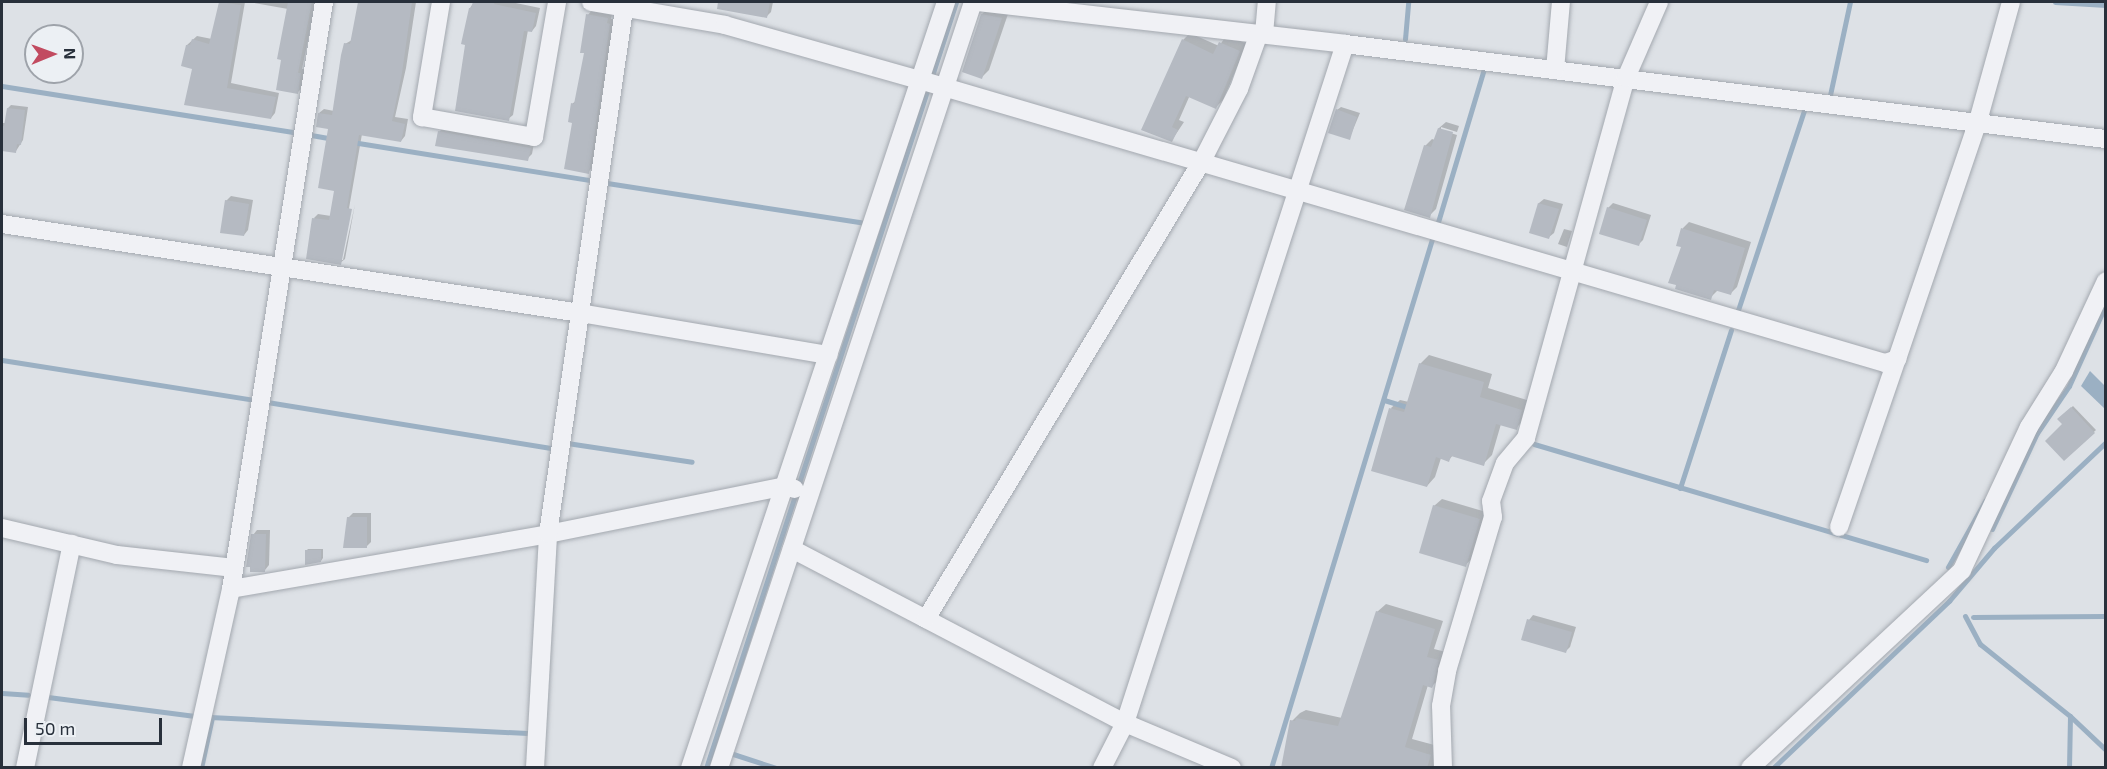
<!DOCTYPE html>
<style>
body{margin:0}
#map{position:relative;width:2107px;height:769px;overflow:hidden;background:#dde1e6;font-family:"Exo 2",sans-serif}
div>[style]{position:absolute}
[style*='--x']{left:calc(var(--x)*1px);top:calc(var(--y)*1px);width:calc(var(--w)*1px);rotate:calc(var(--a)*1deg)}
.water>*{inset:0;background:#9bb0c3}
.shadow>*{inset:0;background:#0003}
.stream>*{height:5px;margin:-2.5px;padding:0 2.5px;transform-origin:2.5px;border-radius:2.5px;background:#9bb0c3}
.building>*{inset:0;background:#b5bac2}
.roads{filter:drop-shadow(0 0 2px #a3a8af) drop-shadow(0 0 2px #a3a8af)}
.street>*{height:18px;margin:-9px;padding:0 9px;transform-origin:9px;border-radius:9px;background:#f0f1f5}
span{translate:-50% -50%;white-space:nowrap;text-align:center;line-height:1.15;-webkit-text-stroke:6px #ecf0f4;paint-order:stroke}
.frame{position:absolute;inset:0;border:3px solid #28303b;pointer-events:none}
.north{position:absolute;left:24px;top:24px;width:60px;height:60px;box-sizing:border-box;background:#ecf0f4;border:2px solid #9ea3aa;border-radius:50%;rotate:89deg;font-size:16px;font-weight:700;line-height:24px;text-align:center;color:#28303b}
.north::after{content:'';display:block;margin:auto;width:21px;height:27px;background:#c24b60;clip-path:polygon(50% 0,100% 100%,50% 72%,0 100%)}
.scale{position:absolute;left:24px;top:718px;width:138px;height:27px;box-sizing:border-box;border:3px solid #28303b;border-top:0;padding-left:8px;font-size:18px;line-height:21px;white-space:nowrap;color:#28303b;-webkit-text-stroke:4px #ecf0f4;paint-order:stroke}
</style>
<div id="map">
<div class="water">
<i style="clip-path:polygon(2090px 371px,2105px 386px,2105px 409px,2081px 386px)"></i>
</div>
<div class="shadow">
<i style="clip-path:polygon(220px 2px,245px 2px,231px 83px,279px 93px,275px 113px,271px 118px,194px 68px,187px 45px,197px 36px,212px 39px)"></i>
<i style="clip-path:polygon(249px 2px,316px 2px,302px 69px,305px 69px,302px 88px,298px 92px,288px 9px)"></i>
<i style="clip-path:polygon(353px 2px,416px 2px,406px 68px,395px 117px,408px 119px,405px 136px,401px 141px,362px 134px,340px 260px,343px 260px,355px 204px,345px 259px,340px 263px,314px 218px,318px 214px,331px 216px,335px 189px,329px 128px,319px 113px,324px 109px,334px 111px,345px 44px,352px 40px,359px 3px)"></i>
<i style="clip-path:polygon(474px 2px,511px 2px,540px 8px,536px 26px,532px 31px,528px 30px,513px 115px,508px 119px,470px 8px)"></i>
<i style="clip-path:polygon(745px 2px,773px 2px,771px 12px,766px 17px,743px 12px)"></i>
<i style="clip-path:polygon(990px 7px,1009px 11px,989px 70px,982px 77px,982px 14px)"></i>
<i style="clip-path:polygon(592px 10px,612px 14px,611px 19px,614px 19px,593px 167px,588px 172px,574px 122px,572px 104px,577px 100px,585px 52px,588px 15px)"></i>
<i style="clip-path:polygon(1190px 33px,1219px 46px,1227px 35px,1247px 44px,1223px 100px,1216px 107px,1190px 95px,1179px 120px,1184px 122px,1172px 140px,1143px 130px,1183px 40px)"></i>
<i style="clip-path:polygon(11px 105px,28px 107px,23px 140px,16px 151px,2px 141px,2px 123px,6px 123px,8px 108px)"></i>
<i style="clip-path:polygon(1341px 107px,1360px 113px,1349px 139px,1337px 110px)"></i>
<i style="clip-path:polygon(1446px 122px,1459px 126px,1457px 132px,1441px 127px,1441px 130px,1457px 135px,1436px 209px,1429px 216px,1425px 146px,1432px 139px,1435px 140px,1439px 128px)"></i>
<i style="clip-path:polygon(444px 127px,534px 143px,532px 154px,527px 159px,439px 132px)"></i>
<i style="clip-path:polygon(231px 196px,253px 200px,248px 230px,244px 235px,226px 201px)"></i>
<i style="clip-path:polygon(1544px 199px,1563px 204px,1554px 233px,1549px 237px,1531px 232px,1539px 203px)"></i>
<i style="clip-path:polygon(1613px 203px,1651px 215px,1643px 240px,1638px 245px,1608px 208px)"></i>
<i style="clip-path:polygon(1689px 222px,1751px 242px,1737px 287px,1730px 294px,1718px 290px,1710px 298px,1683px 246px,1678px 245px,1683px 228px)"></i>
<i style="clip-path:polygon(1564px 229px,1572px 231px,1567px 247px,1558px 244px)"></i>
<i style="clip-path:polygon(1429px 355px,1492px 374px,1488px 388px,1530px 401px,1525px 419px,1516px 428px,1501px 424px,1492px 455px,1483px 464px,1453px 455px,1449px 460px,1441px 458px,1435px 477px,1427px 486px,1391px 408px,1400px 400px,1409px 402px,1420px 364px)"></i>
<i style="clip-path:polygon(2073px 406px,2096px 430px,2064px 459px,2064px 424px,2059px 419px)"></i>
<i style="clip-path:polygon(1442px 499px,1486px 512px,1473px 558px,1465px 565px,1434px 506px)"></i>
<i style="clip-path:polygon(353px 513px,371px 513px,371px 542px,366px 547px,348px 518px)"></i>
<i style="clip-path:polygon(257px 530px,270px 530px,269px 565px,265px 570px,253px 535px)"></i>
<i style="clip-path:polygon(308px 549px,323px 549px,323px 558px,321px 561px,306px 551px)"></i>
<i style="clip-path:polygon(1386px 604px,1443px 621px,1434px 649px,1446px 652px,1440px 678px,1432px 686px,1428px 685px,1412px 739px,1438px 746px,1434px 768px,1283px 768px,1292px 721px,1300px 713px,1306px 710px,1342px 718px,1377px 612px)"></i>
<i style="clip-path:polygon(1533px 615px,1576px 627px,1570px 647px,1565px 652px,1529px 620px)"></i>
</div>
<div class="stream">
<i style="--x:2055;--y:2;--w:51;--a:3.4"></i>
<i style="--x:1405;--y:39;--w:37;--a:-85"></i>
<i style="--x:2;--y:86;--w:296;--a:9"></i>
<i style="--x:1830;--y:95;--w:95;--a:-77.9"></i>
<i style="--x:311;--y:135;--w:23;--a:10"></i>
<i style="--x:352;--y:142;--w:241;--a:9.1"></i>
<i style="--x:607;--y:183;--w:260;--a:8.8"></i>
<i style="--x:864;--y:223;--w:4;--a:-63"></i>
<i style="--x:1438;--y:222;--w:160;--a:-73.3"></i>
<i style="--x:1738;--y:310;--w:211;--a:-71.7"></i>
<i style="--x:2;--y:360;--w:255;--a:9"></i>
<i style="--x:1384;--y:400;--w:28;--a:17"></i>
<i style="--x:267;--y:402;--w:289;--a:9.2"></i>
<i style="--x:1534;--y:444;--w:409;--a:16.5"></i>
<i style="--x:566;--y:447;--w:4;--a:-76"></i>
<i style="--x:567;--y:443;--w:126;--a:8.6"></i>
<i style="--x:1680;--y:488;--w:166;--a:-72.1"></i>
<i style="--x:1992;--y:529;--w:106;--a:-64.9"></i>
<i style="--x:2037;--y:433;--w:57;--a:-55.8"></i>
<i style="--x:2069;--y:386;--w:90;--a:-65.7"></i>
<i style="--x:1948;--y:567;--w:76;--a:-60.7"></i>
<i style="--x:1965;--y:616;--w:32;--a:62"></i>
<i style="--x:1980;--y:644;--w:115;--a:38.7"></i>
<i style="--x:2070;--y:716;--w:52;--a:91.1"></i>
<i style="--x:1973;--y:617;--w:133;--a:-0.4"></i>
<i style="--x:2;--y:693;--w:26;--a:4"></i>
<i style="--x:48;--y:697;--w:148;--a:7.4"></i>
<i style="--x:2070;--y:716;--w:50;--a:43.4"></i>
<i style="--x:210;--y:717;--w:318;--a:2.9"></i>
<i style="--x:729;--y:757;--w:4;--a:-76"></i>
<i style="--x:730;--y:753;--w:48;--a:18.1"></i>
<i style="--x:201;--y:768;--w:52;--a:-77.8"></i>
<i style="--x:706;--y:768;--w:806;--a:-71.92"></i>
<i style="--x:1271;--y:768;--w:553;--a:-73.07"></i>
<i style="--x:1773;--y:768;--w:243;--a:-43.5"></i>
<i style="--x:1949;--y:601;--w:70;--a:-49.7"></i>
<i style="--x:1994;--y:548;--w:154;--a:-43.4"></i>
</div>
<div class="building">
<i style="clip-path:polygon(219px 2px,241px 5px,227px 88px,276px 97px,271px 119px,184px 105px,192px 69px,181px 66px,186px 45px,190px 45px,192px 39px,209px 44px)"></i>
<i style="clip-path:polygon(288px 2px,312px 2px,298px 73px,301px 73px,298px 94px,276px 90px,281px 60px,277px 59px)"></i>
<i style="clip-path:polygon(358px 2px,412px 2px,402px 73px,392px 121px,405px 124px,401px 142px,359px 135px,347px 208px,352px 209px,341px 265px,306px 259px,312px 218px,329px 220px,334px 191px,318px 188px,328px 129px,316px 127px,318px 113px,332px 115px,341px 55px,344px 43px,350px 44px)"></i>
<i style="clip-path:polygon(473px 2px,495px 2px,494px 4px,536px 13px,532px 32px,524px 31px,509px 121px,455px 111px,465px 45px,461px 44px,469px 8px,471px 8px)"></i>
<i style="clip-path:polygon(718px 2px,770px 2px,767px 18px,717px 9px)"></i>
<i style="clip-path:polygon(586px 14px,608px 18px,607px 23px,610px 24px,589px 174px,564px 169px,572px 123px,568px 122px,571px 103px,574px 104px,584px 53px,580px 53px)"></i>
<i style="clip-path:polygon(981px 14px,1002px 18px,982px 79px,962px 72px)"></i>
<i style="clip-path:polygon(1182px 39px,1213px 54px,1219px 42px,1240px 51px,1216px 109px,1186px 96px,1172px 127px,1178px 130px,1172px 142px,1141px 130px)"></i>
<i style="clip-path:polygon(7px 108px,25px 110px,21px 145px,17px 144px,16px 153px,2px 151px,2px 126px,4px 126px)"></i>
<i style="clip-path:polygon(1336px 109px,1357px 117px,1350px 140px,1328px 133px)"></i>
<i style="clip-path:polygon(1438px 128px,1453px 132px,1430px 218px,1404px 210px,1424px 145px,1431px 147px)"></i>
<i style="clip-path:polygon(438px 131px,531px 148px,528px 161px,435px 146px)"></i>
<i style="clip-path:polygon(225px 200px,249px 204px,244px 236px,220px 233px)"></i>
<i style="clip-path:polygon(1538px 203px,1559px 209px,1549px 239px,1529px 233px)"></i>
<i style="clip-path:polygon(1607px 207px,1647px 220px,1639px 246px,1599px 234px)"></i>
<i style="clip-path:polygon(1681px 228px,1745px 248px,1731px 295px,1714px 290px,1711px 300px,1675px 289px,1676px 285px,1668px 283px,1681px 247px,1676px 246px)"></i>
<i style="clip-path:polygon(1419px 363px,1484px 382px,1480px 397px,1522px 410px,1517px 430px,1496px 424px,1484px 466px,1451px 456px,1449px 462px,1436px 457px,1427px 487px,1371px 471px,1389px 408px,1404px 412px)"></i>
<i style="clip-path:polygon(2071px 407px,2095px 433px,2064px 461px,2045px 441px,2062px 424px,2057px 419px)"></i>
<i style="clip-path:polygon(1433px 505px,1480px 519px,1466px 567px,1419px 553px)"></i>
<i style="clip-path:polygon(347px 517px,367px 517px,367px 548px,343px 548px)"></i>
<i style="clip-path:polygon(251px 534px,266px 534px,265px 572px,250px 572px,250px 567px,246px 567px)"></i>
<i style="clip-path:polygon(305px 550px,321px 550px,321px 562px,305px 565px)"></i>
<i style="clip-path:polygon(1376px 611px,1435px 629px,1427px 657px,1439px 660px,1433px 686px,1432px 688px,1423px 685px,1405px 747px,1431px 755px,1427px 768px,1281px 768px,1290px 720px,1295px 721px,1296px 718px,1338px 726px)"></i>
<i style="clip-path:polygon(1527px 619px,1572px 632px,1566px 653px,1521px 640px)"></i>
</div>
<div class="roads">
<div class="street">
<i style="--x:441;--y:2;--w:117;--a:99.4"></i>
<i style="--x:422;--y:117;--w:114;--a:10.1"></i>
<i style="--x:534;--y:137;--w:137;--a:-80.3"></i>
<i style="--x:591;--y:2;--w:136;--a:9.7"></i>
<i style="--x:725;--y:25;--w:203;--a:15.8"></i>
<i style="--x:920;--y:80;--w:1006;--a:16.34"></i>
<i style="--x:1885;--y:363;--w:13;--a:-18"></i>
<i style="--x:1897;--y:359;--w:251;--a:-71.2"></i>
<i style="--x:1978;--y:121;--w:123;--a:-74.5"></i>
<i style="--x:978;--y:2;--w:369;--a:6.5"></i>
<i style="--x:1345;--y:44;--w:767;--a:7.12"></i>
<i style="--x:1264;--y:34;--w:32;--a:-85"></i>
<i style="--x:1555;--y:70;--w:68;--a:-85"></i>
<i style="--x:2;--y:224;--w:585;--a:8.75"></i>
<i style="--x:580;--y:313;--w:252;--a:9.6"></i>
<i style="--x:1839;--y:527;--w:178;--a:-71"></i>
<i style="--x:2;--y:528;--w:118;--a:13.2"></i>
<i style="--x:117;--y:555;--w:118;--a:6.3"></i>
<i style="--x:792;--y:549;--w:376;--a:27.6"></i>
<i style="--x:1125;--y:723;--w:116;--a:22.8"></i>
<i style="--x:231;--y:589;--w:322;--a:-9.8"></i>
<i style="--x:548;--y:534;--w:242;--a:-11.4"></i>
<i style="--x:785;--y:486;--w:10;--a:17"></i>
<i style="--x:926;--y:619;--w:535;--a:-58.93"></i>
<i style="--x:1202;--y:161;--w:81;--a:-62.8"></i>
<i style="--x:1239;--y:89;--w:59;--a:-70.3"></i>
<i style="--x:25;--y:768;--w:229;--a:-78.2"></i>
<i style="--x:191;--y:768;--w:183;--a:-77.4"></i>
<i style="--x:231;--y:589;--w:594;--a:-81"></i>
<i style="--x:535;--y:768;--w:234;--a:-86.8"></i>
<i style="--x:548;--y:534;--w:538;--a:-81.76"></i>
<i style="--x:690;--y:768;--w:808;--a:-71.52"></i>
<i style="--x:719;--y:768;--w:807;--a:-71.65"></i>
<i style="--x:1102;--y:768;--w:51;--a:-62.9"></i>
<i style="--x:1125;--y:723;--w:714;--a:-72.05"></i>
<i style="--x:1443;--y:768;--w:62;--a:-91.8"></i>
<i style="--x:1441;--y:706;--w:36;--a:-80"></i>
<i style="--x:1447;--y:671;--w:161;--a:-73.4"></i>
<i style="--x:1493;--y:517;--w:16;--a:-97"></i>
<i style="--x:1491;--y:501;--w:40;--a:-69.8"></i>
<i style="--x:1505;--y:463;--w:33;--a:-50"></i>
<i style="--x:1526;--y:438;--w:374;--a:-74.5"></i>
<i style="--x:1626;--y:78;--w:83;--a:-66.5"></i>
<i style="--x:1750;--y:768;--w:290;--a:-43"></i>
<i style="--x:1962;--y:570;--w:158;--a:-64.9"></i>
<i style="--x:2029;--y:427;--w:66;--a:-58"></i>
<i style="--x:2064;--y:371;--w:99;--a:-65"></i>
</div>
</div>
<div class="frame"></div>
<div class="north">N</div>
<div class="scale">50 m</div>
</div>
